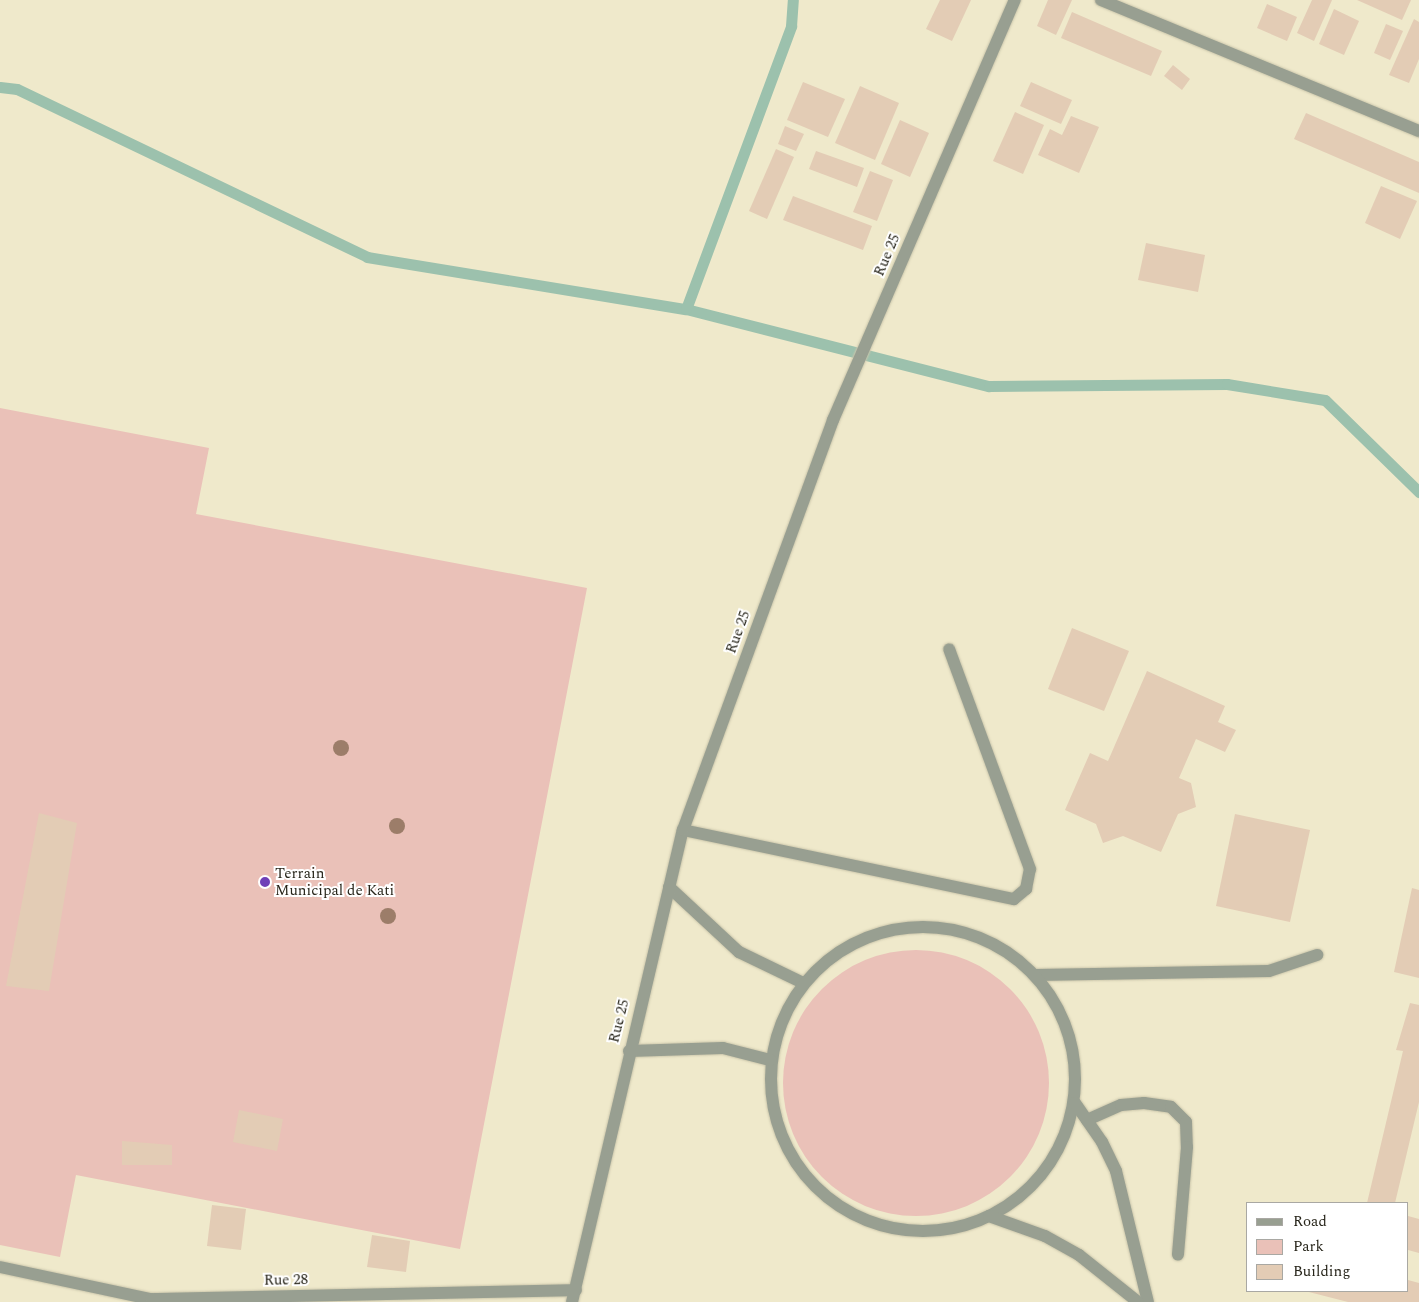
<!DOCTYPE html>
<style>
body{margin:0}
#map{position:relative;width:1419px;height:1302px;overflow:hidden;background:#efe9cb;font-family:Spectral,serif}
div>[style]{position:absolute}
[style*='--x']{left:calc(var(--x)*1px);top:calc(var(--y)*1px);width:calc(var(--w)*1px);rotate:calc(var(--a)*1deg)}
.green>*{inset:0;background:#eac1b8}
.round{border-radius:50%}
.stream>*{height:11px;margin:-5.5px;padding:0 5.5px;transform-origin:5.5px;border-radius:5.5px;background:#9cc1ad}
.building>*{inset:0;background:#e3ccb5}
.roads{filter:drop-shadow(0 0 1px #cbc6ab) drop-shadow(0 0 1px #cbc6ab)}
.service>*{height:12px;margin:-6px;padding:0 6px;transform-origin:6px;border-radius:6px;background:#989f91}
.minor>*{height:12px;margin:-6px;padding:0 6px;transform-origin:6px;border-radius:6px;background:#989f91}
.minor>.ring{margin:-6px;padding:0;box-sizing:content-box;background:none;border:12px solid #989f91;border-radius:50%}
.tertiary>*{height:12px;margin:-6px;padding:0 6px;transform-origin:6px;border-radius:6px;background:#989f91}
.trees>*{width:16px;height:16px;margin:-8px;border-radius:50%;background:#9c7d69}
.dots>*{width:14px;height:14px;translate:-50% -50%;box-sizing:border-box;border:2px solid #fff;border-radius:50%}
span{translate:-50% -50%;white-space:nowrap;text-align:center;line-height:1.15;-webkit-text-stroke:4px #fff;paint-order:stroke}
.street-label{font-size:15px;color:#27251a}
.poi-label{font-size:15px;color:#27251a}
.left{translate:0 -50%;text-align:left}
.legend{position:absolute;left:1246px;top:1202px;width:162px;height:90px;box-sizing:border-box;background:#fff;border:1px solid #a9a8a3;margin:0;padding:6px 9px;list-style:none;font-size:15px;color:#27251a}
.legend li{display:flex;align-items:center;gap:10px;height:25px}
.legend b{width:25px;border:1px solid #a9a8a3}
</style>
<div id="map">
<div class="green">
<i style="clip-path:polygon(0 408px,209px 448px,196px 514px,587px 588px,460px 1249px,76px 1175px,60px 1257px,0 1245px)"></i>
<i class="round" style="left:783px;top:950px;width:266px;height:266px"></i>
</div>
<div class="stream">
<i style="--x:0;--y:87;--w:17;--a:7"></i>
<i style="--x:17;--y:89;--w:388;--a:25.6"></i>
<i style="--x:367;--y:257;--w:323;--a:9.3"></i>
<i style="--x:686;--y:309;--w:313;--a:14.3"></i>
<i style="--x:989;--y:386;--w:238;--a:-0.5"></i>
<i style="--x:1227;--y:384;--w:99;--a:9.3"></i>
<i style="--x:1325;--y:400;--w:132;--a:44.4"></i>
<i style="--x:686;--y:309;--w:302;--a:-69.6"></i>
<i style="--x:791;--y:26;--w:26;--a:-86"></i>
</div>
<div class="building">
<i style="clip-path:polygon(940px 0,971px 0,952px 41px,926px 29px)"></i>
<i style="clip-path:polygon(1048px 0,1072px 0,1056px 35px,1037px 26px)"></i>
<i style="clip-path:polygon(1312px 0,1332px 0,1314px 41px,1297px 33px)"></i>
<i style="clip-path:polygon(1357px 0,1411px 0,1402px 20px)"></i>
<i style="clip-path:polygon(1267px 4px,1297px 17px,1287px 41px,1257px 28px)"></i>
<i style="clip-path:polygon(1334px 9px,1359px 21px,1344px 55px,1319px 44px)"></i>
<i style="clip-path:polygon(1072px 12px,1162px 51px,1151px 76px,1061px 38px)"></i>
<i style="clip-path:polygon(1414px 19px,1419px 22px,1419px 59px,1409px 83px,1389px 75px)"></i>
<i style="clip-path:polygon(1386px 24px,1403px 31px,1390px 60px,1374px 53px)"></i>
<i style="clip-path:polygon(1173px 65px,1190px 79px,1182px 90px,1164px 76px)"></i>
<i style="clip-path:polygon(803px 82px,845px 99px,828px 137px,787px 120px)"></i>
<i style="clip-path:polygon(1031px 82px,1072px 100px,1061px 124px,1020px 106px)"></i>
<i style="clip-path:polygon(860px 86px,899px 103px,875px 160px,835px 143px)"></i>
<i style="clip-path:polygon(1015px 112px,1044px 125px,1023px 174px,993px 161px)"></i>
<i style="clip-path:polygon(1306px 113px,1419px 162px,1419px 193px,1294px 139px)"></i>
<i style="clip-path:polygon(1071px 116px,1099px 127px,1079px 173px,1038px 155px,1050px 129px,1062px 135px)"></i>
<i style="clip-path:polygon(900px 120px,929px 133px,910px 177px,881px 164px)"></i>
<i style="clip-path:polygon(785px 126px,804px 134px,796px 151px,778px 144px)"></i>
<i style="clip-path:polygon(776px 149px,794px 157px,767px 219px,749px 211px)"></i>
<i style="clip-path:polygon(816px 151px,864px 168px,857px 187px,809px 169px)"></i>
<i style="clip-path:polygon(870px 171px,893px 180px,877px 221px,853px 212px)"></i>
<i style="clip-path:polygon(1381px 186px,1417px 201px,1400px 239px,1365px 223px)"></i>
<i style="clip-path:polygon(793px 196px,872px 226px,863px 250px,783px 220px)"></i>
<i style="clip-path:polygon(1146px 243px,1205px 255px,1198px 292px,1138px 280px)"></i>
<i style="clip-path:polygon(1072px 628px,1129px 651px,1104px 711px,1048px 689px)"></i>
<i style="clip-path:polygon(1147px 671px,1225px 706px,1218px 722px,1236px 730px,1225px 752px,1196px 739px,1179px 778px,1191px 783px,1196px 807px,1178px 814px,1161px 852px,1123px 836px,1103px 843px,1096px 824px,1065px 810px,1090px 753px,1108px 761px)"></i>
<i style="clip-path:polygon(39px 813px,77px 823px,49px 991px,6px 986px)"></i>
<i style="clip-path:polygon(1235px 814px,1310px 830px,1290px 922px,1216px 906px)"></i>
<i style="clip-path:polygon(1412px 888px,1419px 890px,1419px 978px,1394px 972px)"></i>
<i style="clip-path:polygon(1410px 1003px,1419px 1005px,1419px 1102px,1395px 1203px,1367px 1203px,1403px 1051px,1396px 1050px)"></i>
<i style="clip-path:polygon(239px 1110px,283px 1119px,277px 1151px,233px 1142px)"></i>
<i style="clip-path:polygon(122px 1141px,172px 1145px,172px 1165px,122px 1165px)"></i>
<i style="clip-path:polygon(212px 1205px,246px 1209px,241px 1250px,207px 1246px)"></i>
<i style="clip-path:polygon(1408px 1216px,1419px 1219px,1419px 1253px,1408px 1250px)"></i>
<i style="clip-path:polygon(372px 1235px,410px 1241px,406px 1272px,367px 1267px)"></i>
<i style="clip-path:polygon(1408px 1280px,1419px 1283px,1419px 1302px,1348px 1302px,1305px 1291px,1408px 1291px)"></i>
</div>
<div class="roads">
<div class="service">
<i style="--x:683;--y:830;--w:338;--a:11.8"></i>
<i style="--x:1014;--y:899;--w:16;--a:-40"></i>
<i style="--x:1026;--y:889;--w:20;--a:-79"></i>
<i style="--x:1030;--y:869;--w:234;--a:-110.2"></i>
<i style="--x:1036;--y:975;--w:233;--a:-1"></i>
<i style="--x:1269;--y:971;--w:51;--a:-18.4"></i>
<i style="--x:1087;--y:1120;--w:37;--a:-24"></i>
<i style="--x:1121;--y:1105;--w:23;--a:-5"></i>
<i style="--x:1144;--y:1103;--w:27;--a:8"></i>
<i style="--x:1171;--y:1107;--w:21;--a:45"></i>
<i style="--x:1186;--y:1122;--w:25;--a:88"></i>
<i style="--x:1187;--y:1147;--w:108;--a:94.8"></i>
</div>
<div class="minor">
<i style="--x:1101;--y:0;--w:344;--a:22.4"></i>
<i style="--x:669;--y:887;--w:96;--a:42.9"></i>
<i style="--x:739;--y:952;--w:71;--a:25.8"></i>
<i class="ring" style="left:771px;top:927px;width:292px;height:292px"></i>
<i style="--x:629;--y:1051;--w:94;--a:-1.8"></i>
<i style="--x:723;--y:1048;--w:49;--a:14.3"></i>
<i style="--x:1075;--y:1103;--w:47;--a:55.3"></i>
<i style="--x:1102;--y:1142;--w:32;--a:64"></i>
<i style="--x:1116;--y:1171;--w:135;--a:76.3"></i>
<i style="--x:989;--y:1216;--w:59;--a:19.7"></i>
<i style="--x:1045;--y:1236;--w:39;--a:29"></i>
<i style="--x:1079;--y:1255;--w:75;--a:38.5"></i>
<i style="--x:0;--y:1267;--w:154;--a:12"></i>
<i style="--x:151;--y:1299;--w:425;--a:-1.2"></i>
</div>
<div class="tertiary">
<i style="--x:572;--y:1302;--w:485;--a:-76.8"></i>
<i style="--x:683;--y:830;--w:437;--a:-69.9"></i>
<i style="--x:833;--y:420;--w:458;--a:-66.6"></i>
</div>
</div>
<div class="trees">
<i style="left:341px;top:748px"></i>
<i style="left:397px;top:826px"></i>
<i style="left:388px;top:916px"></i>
</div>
<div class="dots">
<i style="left:265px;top:882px;background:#6f3fb7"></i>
</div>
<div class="street-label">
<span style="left:887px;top:255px;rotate:-67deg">Rue 25</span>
<span style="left:738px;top:632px;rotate:-70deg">Rue 25</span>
<span style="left:619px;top:1021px;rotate:-76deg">Rue 25</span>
<span style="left:286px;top:1280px;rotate:-1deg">Rue 28</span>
</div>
<div class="poi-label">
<span class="left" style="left:275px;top:882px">Terrain<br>Municipal de Kati</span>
</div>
<ul class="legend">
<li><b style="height:6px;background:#989f91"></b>Road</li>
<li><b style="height:14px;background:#eac1b8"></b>Park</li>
<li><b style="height:14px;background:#e3ccb5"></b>Building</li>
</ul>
</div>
